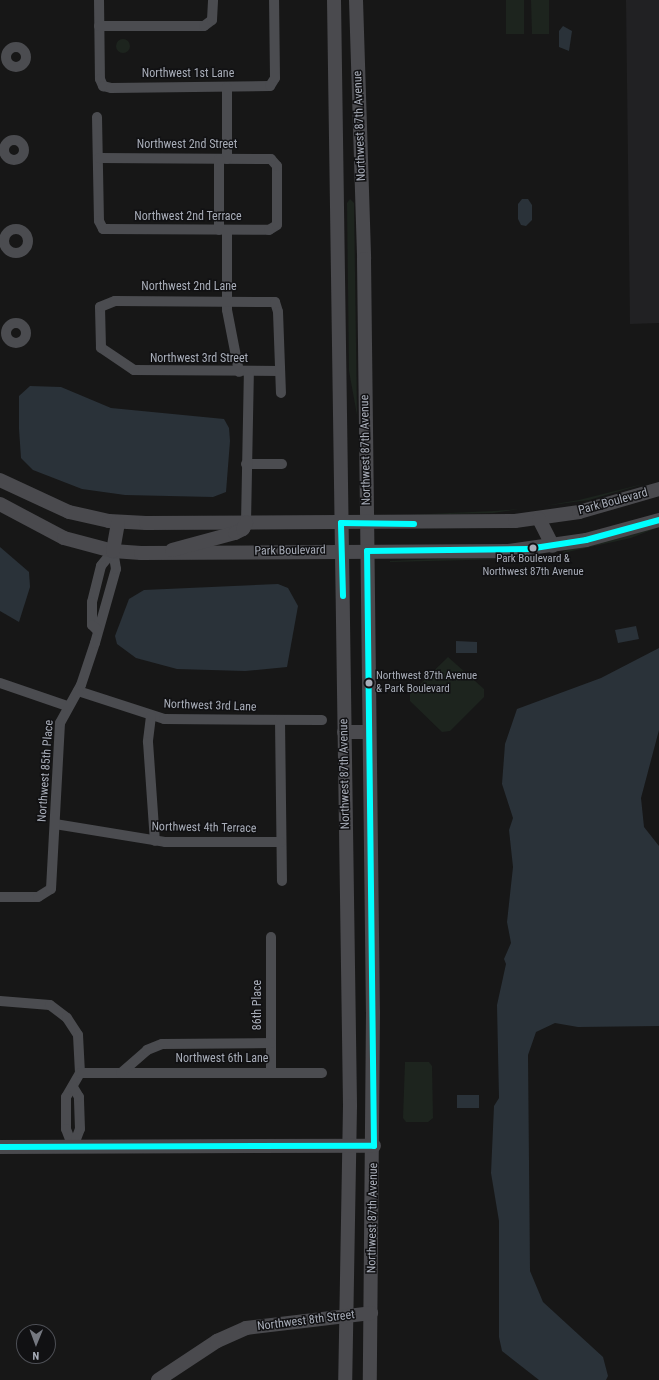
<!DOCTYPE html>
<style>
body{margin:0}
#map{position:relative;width:659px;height:1380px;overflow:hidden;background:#171717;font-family:"Roboto Condensed",sans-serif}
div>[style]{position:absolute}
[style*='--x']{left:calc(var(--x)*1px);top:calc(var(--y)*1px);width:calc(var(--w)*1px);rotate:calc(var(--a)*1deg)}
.built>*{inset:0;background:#212123}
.green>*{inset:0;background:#1d241e}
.round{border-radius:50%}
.water>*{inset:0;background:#2a3239}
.street>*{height:10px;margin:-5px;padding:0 5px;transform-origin:5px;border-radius:5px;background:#4b4c50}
.street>.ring{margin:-5px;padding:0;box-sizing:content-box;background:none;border:10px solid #4b4c50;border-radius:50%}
.secondary>*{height:14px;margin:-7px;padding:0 7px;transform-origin:7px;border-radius:7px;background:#4a4a4e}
.bus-1>*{height:6px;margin:-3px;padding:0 3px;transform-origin:3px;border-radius:3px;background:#0ff}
.dots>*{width:11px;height:11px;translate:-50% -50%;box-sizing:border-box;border:2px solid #111113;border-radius:50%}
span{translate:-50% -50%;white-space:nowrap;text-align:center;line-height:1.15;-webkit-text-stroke:3px #111113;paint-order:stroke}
.bus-label{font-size:11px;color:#a8adb8}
.left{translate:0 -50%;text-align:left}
.street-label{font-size:12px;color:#a8adb8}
.north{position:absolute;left:16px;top:1324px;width:40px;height:40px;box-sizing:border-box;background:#111113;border:1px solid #4d4f55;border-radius:50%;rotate:181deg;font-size:11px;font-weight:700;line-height:16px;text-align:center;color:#a8adb8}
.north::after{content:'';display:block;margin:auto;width:14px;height:18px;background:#757880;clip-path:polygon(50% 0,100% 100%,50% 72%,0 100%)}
</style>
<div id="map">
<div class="built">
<i style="clip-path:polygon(626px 0,659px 0,659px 323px,630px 324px)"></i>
</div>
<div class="green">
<i style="clip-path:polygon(506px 0,524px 0,524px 34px,506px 34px)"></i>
<i style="clip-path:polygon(531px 0,549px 0,549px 34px,532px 34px)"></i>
<i class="round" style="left:116px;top:39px;width:14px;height:14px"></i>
<i style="clip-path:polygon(350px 199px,354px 203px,357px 415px,349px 371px,347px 203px)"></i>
<i style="clip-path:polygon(647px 483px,589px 500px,544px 506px,579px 500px)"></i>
<i style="clip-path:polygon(519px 509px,493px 513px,406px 515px,494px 511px)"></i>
<i style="clip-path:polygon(659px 527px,631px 538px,563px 553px,564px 551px)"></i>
<i style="clip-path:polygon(532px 555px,509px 559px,390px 562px,390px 561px)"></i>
<i style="clip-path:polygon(448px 657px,484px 689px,484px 697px,450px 731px,442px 732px,410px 701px,410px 694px)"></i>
<i style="clip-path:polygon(405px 1062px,429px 1062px,432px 1066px,433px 1118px,428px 1122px,406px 1122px,403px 1118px)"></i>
</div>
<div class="water">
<i style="clip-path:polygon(563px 26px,572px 31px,569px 51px,559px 47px,559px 31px)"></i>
<i style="clip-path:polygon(522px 199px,528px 199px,532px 205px,532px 220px,526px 226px,521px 225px,518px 219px,518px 204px)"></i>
<i style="clip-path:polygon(30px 386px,61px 387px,111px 408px,224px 419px,229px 428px,230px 441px,226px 492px,213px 497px,125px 495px,82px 489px,33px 470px,21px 458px,19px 429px,19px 396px)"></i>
<i style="clip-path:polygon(0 547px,29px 572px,30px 587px,19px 622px,0 611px)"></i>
<i style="clip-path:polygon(278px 584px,288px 588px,298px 606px,287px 667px,245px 671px,177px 669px,136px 658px,117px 644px,115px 636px,129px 599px,144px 590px)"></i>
<i style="clip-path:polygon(636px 626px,639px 639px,618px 643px,615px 630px)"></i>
<i style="clip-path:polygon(456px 641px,477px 642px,477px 653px,456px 653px)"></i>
<i style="clip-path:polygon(659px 648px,659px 730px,641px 798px,644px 827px,659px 846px,659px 1026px,578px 1027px,555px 1023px,536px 1032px,528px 1055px,530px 1271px,543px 1302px,603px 1357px,608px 1376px,606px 1380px,539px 1380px,502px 1351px,499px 1337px,499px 1221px,491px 1173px,494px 1106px,499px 1098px,497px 1005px,506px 964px,504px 959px,511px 943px,507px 922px,513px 867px,509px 830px,513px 818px,502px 784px,505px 744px,517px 709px,601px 678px)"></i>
<i style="clip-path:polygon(457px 1095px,479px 1095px,479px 1108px,457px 1108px)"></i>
</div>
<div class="street">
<i style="--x:99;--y:0;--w:79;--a:89.3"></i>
<i style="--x:100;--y:79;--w:8;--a:67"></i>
<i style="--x:103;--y:86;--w:8;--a:14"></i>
<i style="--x:111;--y:88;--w:159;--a:-0.7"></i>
<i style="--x:270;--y:86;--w:9;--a:-58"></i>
<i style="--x:275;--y:78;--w:78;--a:-90.7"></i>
<i style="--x:99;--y:26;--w:105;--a:0"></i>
<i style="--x:204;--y:26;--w:10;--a:-37"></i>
<i style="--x:212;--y:20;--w:20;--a:-87"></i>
<i class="ring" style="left:6px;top:47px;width:10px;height:10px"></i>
<i style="--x:97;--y:117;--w:104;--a:88.9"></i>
<i style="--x:99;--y:221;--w:9;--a:63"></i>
<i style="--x:103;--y:229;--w:166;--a:0.3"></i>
<i style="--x:269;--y:230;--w:9;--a:-32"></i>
<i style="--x:277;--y:225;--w:59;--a:-90"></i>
<i style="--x:277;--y:166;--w:9;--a:-131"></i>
<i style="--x:271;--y:159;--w:172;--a:-179.7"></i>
<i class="ring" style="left:4px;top:140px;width:10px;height:10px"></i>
<i style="--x:227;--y:159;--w:72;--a:-90"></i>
<i class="ring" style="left:4px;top:229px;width:14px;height:14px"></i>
<i style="--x:219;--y:230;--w:71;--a:-90"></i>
<i style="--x:227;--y:230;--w:80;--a:90"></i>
<i style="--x:227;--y:310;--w:63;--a:79"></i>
<i class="ring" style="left:6px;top:323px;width:10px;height:10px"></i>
<i style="--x:280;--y:371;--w:146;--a:-179.6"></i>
<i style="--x:134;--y:370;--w:40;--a:-146"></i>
<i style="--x:101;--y:348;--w:41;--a:-91.4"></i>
<i style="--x:100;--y:307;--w:16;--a:-22"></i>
<i style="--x:115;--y:301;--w:160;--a:0.4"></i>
<i style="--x:275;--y:302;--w:10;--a:73"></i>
<i style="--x:278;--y:312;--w:81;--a:87.9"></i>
<i style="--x:246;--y:464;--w:36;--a:0"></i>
<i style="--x:246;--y:523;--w:151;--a:-88.9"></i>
<i style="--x:0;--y:683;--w:71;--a:18.9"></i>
<i style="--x:78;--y:691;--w:90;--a:18"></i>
<i style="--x:164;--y:719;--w:158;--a:0.4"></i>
<i style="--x:151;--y:716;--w:26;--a:97"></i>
<i style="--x:148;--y:742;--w:99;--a:86"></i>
<i style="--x:280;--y:720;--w:161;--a:89.3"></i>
<i style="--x:55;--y:824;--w:111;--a:9.3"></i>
<i style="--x:165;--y:842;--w:116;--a:0"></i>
<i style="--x:0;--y:897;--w:38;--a:0"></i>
<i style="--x:38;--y:897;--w:15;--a:-32"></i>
<i style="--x:51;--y:889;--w:166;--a:-86.9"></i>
<i style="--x:60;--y:723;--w:43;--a:-61.1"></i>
<i style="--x:81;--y:685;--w:44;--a:-71.6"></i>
<i style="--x:95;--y:643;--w:77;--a:-74.2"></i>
<i style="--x:116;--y:569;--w:18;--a:-99"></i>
<i style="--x:113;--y:551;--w:19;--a:129"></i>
<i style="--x:101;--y:566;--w:37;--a:104"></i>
<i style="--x:92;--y:602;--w:23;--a:90"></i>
<i style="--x:92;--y:625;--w:8;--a:45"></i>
<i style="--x:271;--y:937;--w:135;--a:90"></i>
<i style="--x:0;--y:1001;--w:50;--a:4.6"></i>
<i style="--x:50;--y:1005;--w:21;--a:37"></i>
<i style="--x:67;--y:1018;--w:20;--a:57"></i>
<i style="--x:78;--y:1035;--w:38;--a:87"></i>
<i style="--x:80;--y:1073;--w:28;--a:120"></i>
<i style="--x:66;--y:1097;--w:32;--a:90"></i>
<i style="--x:66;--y:1129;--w:19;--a:69"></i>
<i style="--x:80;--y:1073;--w:242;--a:0"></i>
<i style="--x:121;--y:1073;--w:35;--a:-41"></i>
<i style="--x:147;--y:1050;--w:16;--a:-22"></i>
<i style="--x:162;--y:1044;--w:109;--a:-0.5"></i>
<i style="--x:73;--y:1147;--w:19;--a:-69"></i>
<i style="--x:80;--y:1129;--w:32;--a:-92"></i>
<i style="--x:79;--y:1097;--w:12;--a:-121"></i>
</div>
<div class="secondary">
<i style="--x:334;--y:0;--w:1106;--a:89.17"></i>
<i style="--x:350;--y:1106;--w:274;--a:91"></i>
<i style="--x:356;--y:0;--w:259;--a:88.2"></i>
<i style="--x:364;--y:259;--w:753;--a:89.32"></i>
<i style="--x:373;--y:1012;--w:368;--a:90.5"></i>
<i style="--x:0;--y:480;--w:76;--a:24.9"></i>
<i style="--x:69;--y:512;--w:41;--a:12.7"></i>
<i style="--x:109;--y:521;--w:37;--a:3"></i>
<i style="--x:146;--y:523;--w:369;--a:-0.3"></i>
<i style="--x:515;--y:521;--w:65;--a:-8"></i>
<i style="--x:579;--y:512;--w:83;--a:-16"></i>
<i style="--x:0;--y:504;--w:72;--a:28"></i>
<i style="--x:64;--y:538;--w:51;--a:14.9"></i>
<i style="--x:113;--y:551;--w:28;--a:4"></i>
<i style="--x:141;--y:553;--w:367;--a:-0.3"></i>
<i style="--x:508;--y:551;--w:79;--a:-8"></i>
<i style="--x:586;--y:540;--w:76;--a:-15.3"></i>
<i style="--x:539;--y:519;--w:30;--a:63"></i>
<i style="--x:172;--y:550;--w:65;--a:-15.1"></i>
<i style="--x:235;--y:533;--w:9;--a:-27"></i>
<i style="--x:243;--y:529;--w:7;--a:-63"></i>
<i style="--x:113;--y:551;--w:29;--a:-80"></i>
<i style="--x:344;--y:732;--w:25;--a:0"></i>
<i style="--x:0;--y:1147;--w:374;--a:-0.2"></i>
<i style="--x:158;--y:1380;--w:71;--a:-33.5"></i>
<i style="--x:217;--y:1341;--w:32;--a:-24"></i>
<i style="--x:246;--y:1328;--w:126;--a:-6.8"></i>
</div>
<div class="bus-1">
<i style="--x:343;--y:596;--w:73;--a:-91.6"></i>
<i style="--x:341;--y:523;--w:73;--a:0.8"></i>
<i style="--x:0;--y:1147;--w:374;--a:-0.2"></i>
<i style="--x:374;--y:1146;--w:595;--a:-90.67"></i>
<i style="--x:367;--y:551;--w:161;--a:-0.7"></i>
<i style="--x:528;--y:549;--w:59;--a:-8.8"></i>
<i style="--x:586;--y:540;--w:76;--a:-15.3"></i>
</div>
<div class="dots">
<i style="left:533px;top:548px;background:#a8adb8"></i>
<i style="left:369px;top:683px;background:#a8adb8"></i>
</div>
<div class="bus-label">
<span style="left:533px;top:566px">Park Boulevard &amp;<br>Northwest 87th Avenue</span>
<span class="left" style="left:376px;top:683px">Northwest 87th Avenue<br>&amp; Park Boulevard</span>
</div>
<div class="street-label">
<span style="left:188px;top:74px">Northwest 1st Lane</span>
<span style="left:360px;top:126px;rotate:-92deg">Northwest 87th Avenue</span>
<span style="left:187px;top:145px">Northwest 2nd Street</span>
<span style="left:188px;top:217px">Northwest 2nd Terrace</span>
<span style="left:189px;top:287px">Northwest 2nd Lane</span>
<span style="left:199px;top:359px">Northwest 3rd Street</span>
<span style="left:366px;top:450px;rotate:-91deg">Northwest 87th Avenue</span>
<span style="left:613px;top:502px;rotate:-15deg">Park Boulevard</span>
<span style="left:290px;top:551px;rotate:-1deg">Park Boulevard</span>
<span style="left:210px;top:706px;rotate:2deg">Northwest 3rd Lane</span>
<span style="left:46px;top:771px;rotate:-86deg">Northwest 85th Place</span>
<span style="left:345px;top:774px;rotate:-91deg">Northwest 87th Avenue</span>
<span style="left:204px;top:828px;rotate:1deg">Northwest 4th Terrace</span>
<span style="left:258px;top:1005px;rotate:-90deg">86th Place</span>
<span style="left:222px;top:1059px">Northwest 6th Lane</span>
<span style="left:373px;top:1218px;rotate:-89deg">Northwest 87th Avenue</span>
<span style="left:306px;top:1321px;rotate:-7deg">Northwest 8th Street</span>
</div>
<div class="north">N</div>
</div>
